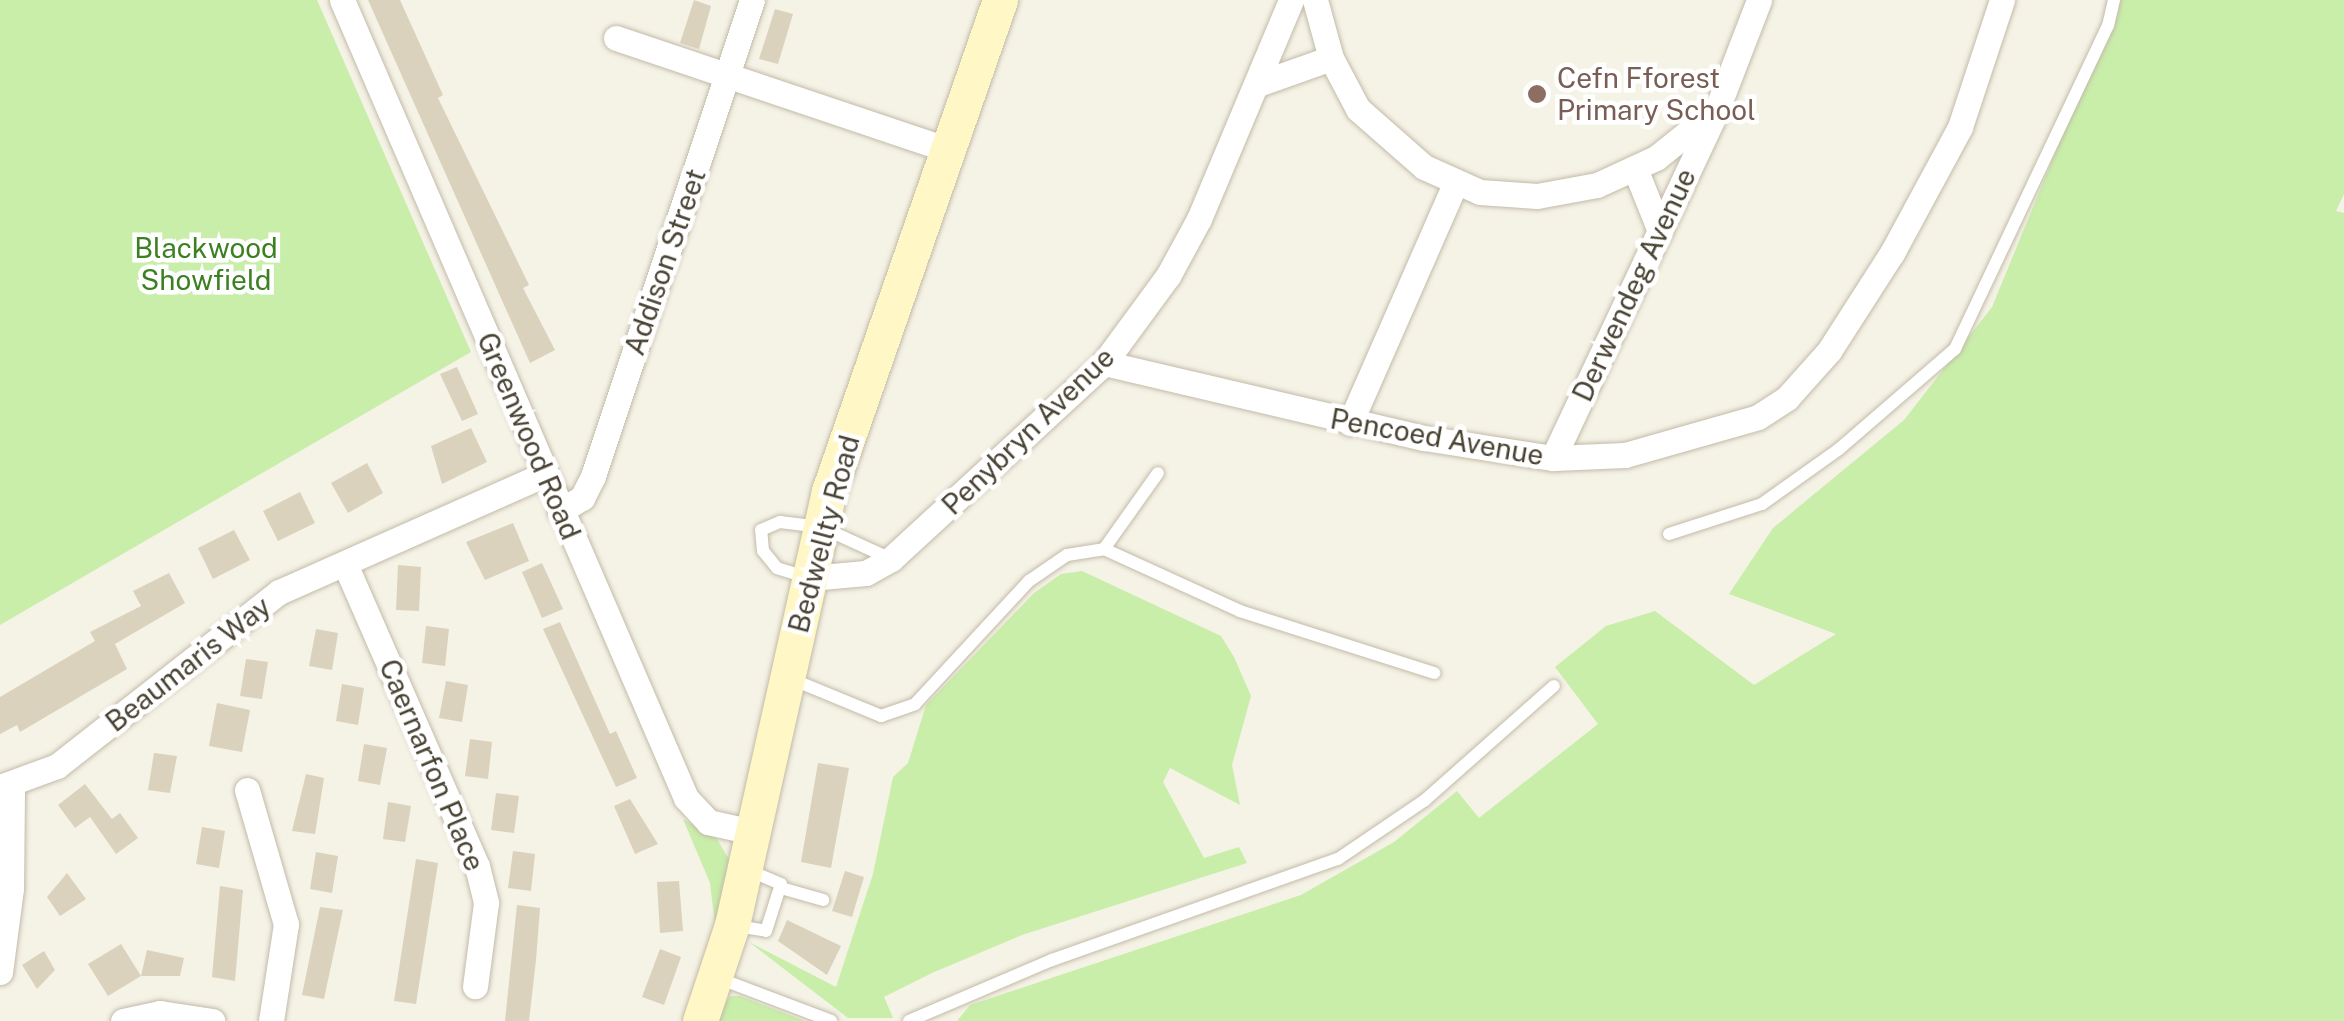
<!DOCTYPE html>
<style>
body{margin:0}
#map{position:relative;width:2344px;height:1021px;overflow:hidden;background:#f5f2e6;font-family:"Public Sans",sans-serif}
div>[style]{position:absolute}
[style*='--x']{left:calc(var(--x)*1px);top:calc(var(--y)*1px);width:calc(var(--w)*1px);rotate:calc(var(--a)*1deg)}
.green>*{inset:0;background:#c9eeaa}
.building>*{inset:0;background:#dbd2bd}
.roads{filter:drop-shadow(0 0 2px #c2bba8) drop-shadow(0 0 2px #c2bba8)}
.lane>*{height:12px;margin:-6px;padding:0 6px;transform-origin:6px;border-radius:6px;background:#fff}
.street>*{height:25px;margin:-12.5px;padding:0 12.5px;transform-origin:12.5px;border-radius:12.5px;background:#fff}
.secondary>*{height:35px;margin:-17.5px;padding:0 17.5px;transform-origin:17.5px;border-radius:17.5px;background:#fff7c6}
.dots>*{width:28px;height:28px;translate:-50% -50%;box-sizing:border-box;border:5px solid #fff;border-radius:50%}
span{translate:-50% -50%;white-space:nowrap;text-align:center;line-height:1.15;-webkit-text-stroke:9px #fff;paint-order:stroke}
.education-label{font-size:28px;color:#785e54}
.left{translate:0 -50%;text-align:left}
.park-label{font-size:28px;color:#3c8121}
.street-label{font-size:28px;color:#494334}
</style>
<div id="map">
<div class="green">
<i style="clip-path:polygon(0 0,317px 0,471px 352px,0 625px)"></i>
<i style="clip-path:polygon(2118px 0,2344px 0,2344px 194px,2336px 211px,2344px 213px,2344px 1021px,957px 1021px,970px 1005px,1301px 895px,1394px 842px,1457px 791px,1479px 818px,1598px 724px,1555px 667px,1606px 626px,1655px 611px,1754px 685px,1836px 634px,1729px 594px,1773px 528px,1904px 420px,1992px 307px)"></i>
<i style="clip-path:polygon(1082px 571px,1221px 636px,1234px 657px,1251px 696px,1232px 765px,1240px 805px,1170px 768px,1163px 782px,1204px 858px,1239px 847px,1247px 863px,1022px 935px,932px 973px,884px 997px,893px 1018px,848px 1018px,749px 942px,836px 987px,873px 874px,893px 777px,908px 763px,926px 705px,1034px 593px,1061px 574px)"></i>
<i style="clip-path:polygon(683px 819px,717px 839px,730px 861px,716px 933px,710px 883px)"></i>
<i style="clip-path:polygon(730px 996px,740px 996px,805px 1021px,713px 1021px)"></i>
</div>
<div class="building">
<i style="clip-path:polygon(368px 0,400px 0,443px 95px,438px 98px,529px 285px,523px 288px,555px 350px,530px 363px)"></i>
<i style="clip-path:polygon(694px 0,711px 6px,699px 49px,680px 43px)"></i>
<i style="clip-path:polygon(775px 9px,793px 14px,778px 64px,759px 59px)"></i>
<i style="clip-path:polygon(457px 367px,478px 414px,462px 421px,440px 374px)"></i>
<i style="clip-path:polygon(471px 428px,487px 462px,442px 484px,431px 446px)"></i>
<i style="clip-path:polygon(367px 463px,383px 493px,348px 513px,331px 483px)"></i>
<i style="clip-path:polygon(300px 492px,315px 523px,278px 541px,263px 511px)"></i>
<i style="clip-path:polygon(513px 523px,529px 561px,485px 580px,466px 542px)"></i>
<i style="clip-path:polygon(234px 530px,250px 560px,213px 579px,198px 548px)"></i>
<i style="clip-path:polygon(542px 563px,563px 609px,542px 618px,522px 572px)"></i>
<i style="clip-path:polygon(398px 565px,421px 567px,419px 611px,396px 610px)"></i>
<i style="clip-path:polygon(169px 573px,185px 603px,115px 644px,127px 669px,20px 732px,17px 725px,0 734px,0 697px,95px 641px,90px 632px,141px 606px,133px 591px)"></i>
<i style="clip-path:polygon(560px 622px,610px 734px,616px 731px,637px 778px,616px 787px,543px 629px)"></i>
<i style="clip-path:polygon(426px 626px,449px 629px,445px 666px,422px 663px)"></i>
<i style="clip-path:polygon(316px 629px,338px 633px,332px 670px,309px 666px)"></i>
<i style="clip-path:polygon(246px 659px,268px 662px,262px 699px,240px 696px)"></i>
<i style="clip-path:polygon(446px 681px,468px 685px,462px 722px,439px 718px)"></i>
<i style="clip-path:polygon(342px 684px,364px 688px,358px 725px,336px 721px)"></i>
<i style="clip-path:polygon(217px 703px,250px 710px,242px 752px,209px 746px)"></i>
<i style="clip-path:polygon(470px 739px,492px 742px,488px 779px,465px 776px)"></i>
<i style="clip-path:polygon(364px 744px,387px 748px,380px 785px,358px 781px)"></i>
<i style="clip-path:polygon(154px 753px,177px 756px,170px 793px,148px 790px)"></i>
<i style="clip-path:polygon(818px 763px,849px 768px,831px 868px,801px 862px)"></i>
<i style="clip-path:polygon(306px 774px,324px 778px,315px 834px,292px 831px)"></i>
<i style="clip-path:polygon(85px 784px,112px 819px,120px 813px,138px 838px,116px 854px,90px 817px,75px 828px,58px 805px)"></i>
<i style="clip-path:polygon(496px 793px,519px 796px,514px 833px,491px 830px)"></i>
<i style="clip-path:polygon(630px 799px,658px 844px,635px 854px,614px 806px)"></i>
<i style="clip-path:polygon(388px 802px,411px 806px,405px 842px,383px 839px)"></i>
<i style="clip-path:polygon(202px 827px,225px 831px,219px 868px,196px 864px)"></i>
<i style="clip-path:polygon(513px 851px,535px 854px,531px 891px,508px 888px)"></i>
<i style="clip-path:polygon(316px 852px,338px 856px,332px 893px,310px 889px)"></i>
<i style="clip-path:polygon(416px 859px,438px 863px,416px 1004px,394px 1001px)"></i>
<i style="clip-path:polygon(845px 871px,864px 877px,852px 917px,832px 911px)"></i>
<i style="clip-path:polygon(67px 873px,86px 899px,60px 916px,47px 897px)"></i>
<i style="clip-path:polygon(679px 881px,683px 931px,660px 933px,657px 882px)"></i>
<i style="clip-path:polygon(220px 886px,243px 890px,235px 981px,212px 977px)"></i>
<i style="clip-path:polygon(517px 905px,540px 908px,536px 960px,529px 1021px,505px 1021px)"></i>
<i style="clip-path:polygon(320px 907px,343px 910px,324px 999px,302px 995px)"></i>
<i style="clip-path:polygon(787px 920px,841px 946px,827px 975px,778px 941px)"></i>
<i style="clip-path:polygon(121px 944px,141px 976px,108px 996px,88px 964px)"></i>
<i style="clip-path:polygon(660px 949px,681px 957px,664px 1005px,642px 997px)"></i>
<i style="clip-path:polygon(147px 950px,184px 958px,180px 976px,141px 976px)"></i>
<i style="clip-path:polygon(44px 951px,55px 970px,37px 989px,22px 965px)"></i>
</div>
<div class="roads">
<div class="lane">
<i style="--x:1669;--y:534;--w:98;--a:-17.9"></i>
<i style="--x:1762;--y:504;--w:95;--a:-35.5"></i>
<i style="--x:1839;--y:449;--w:153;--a:-40.8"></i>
<i style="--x:1955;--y:349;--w:357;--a:-64.7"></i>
<i style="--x:2108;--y:26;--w:27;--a:-77"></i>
<i style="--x:1104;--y:549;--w:149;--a:24.5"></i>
<i style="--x:1240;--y:611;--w:204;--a:17.7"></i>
<i style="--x:806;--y:577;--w:30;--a:-163"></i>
<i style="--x:777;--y:568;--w:22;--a:-129"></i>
<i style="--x:763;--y:551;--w:21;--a:-95"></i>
<i style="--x:761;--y:530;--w:21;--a:-23"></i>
<i style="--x:780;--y:522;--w:41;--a:7"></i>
<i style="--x:821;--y:527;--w:77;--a:24.6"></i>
<i style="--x:789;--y:678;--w:100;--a:22.4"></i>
<i style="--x:881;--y:716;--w:36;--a:-19"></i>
<i style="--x:915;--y:704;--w:168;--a:-47.2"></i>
<i style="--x:1029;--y:581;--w:46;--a:-34.4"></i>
<i style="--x:1067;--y:555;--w:37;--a:-9"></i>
<i style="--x:1104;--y:549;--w:93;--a:-54.6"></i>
<i style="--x:781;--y:888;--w:44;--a:15.9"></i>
<i style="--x:736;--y:926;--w:30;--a:9"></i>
<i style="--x:766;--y:931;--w:49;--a:-72.3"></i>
<i style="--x:781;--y:884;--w:36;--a:-157"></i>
<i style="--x:718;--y:978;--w:121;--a:20.8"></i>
<i style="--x:909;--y:1021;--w:155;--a:-23.1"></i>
<i style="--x:1052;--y:960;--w:303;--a:-19.5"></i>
<i style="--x:1338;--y:859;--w:105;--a:-34.1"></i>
<i style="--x:1425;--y:800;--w:172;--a:-41.5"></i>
</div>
<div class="street">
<i style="--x:342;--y:0;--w:869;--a:66.68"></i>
<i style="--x:686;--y:798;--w:33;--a:47"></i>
<i style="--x:708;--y:822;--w:46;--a:12.5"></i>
<i style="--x:1315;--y:0;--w:60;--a:74.6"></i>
<i style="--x:1331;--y:58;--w:58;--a:62.1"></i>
<i style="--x:1358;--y:109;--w:88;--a:41.3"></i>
<i style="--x:1424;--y:167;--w:61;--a:24.1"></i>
<i style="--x:1480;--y:192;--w:57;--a:4"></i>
<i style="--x:1537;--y:196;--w:61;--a:-10.4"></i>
<i style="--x:1597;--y:185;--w:65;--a:-24.6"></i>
<i style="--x:1656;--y:158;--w:78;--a:-38.8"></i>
<i style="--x:616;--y:38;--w:354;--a:18.6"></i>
<i style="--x:1258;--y:84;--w:77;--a:-19.6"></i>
<i style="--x:1636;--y:171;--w:65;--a:68.2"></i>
<i style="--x:1104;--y:363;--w:329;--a:13.2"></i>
<i style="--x:1424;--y:438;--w:131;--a:8.8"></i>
<i style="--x:1553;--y:458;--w:72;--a:-2.4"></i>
<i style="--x:1625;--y:455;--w:138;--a:-15.9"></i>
<i style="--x:1758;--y:417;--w:35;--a:-33"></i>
<i style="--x:1787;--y:398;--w:63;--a:-48.2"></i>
<i style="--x:1829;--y:351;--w:117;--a:-57.3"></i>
<i style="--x:1892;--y:253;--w:143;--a:-61.6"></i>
<i style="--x:1960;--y:127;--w:134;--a:-71.7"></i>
<i style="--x:1350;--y:423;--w:263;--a:-66.3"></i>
<i style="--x:1553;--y:458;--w:386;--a:-64.8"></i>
<i style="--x:1717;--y:109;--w:117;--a:-68.9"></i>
<i style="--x:560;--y:511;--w:26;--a:-31"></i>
<i style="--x:582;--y:498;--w:25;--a:-63"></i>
<i style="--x:593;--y:476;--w:502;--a:-71.53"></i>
<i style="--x:345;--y:564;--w:330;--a:66.4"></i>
<i style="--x:477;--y:866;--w:38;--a:76"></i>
<i style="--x:486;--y:903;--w:84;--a:97.5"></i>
<i style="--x:810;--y:578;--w:56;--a:-5.1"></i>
<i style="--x:866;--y:573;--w:29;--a:-29"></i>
<i style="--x:891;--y:559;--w:289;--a:-42.6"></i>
<i style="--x:1104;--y:363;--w:108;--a:-53.7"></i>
<i style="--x:1168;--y:276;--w:65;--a:-61.5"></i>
<i style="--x:1199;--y:219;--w:238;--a:-67.2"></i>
<i style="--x:0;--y:787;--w:61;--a:-20.2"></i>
<i style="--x:57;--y:766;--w:282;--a:-38.1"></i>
<i style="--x:279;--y:592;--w:291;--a:-23.9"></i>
<i style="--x:247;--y:790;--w:140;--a:73.8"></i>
<i style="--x:286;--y:924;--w:98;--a:98.8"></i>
<i style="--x:0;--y:972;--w:85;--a:-82.5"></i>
<i style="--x:11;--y:888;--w:102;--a:-89.4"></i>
<i style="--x:123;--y:1021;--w:38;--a:-12"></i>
<i style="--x:160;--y:1013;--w:53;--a:8.7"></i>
</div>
<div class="secondary">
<i style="--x:700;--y:1021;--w:101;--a:-71.6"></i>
<i style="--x:732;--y:925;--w:445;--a:-77.4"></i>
<i style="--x:829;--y:491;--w:520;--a:-70.8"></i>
</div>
</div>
<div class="dots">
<i style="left:1537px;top:94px;background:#8d6e63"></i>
</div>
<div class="education-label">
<span class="left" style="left:1557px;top:94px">Cefn Fforest<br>Primary School</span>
</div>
<div class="park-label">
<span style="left:206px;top:264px">Blackwood<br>Showfield</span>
</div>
<div class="street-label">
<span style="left:665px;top:262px;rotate:-71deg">Addison Street</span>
<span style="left:1634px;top:285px;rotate:-65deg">Derwendeg Avenue</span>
<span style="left:1028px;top:431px;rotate:-44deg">Penybryn Avenue</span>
<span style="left:529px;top:436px;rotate:67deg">Greenwood Road</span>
<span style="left:1437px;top:437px;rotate:10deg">Pencoed Avenue</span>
<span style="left:824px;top:534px;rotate:-75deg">Bedwellty Road</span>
<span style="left:188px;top:664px;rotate:-38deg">Beaumaris Way</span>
<span style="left:432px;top:765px;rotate:67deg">Caernarfon Place</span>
</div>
</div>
